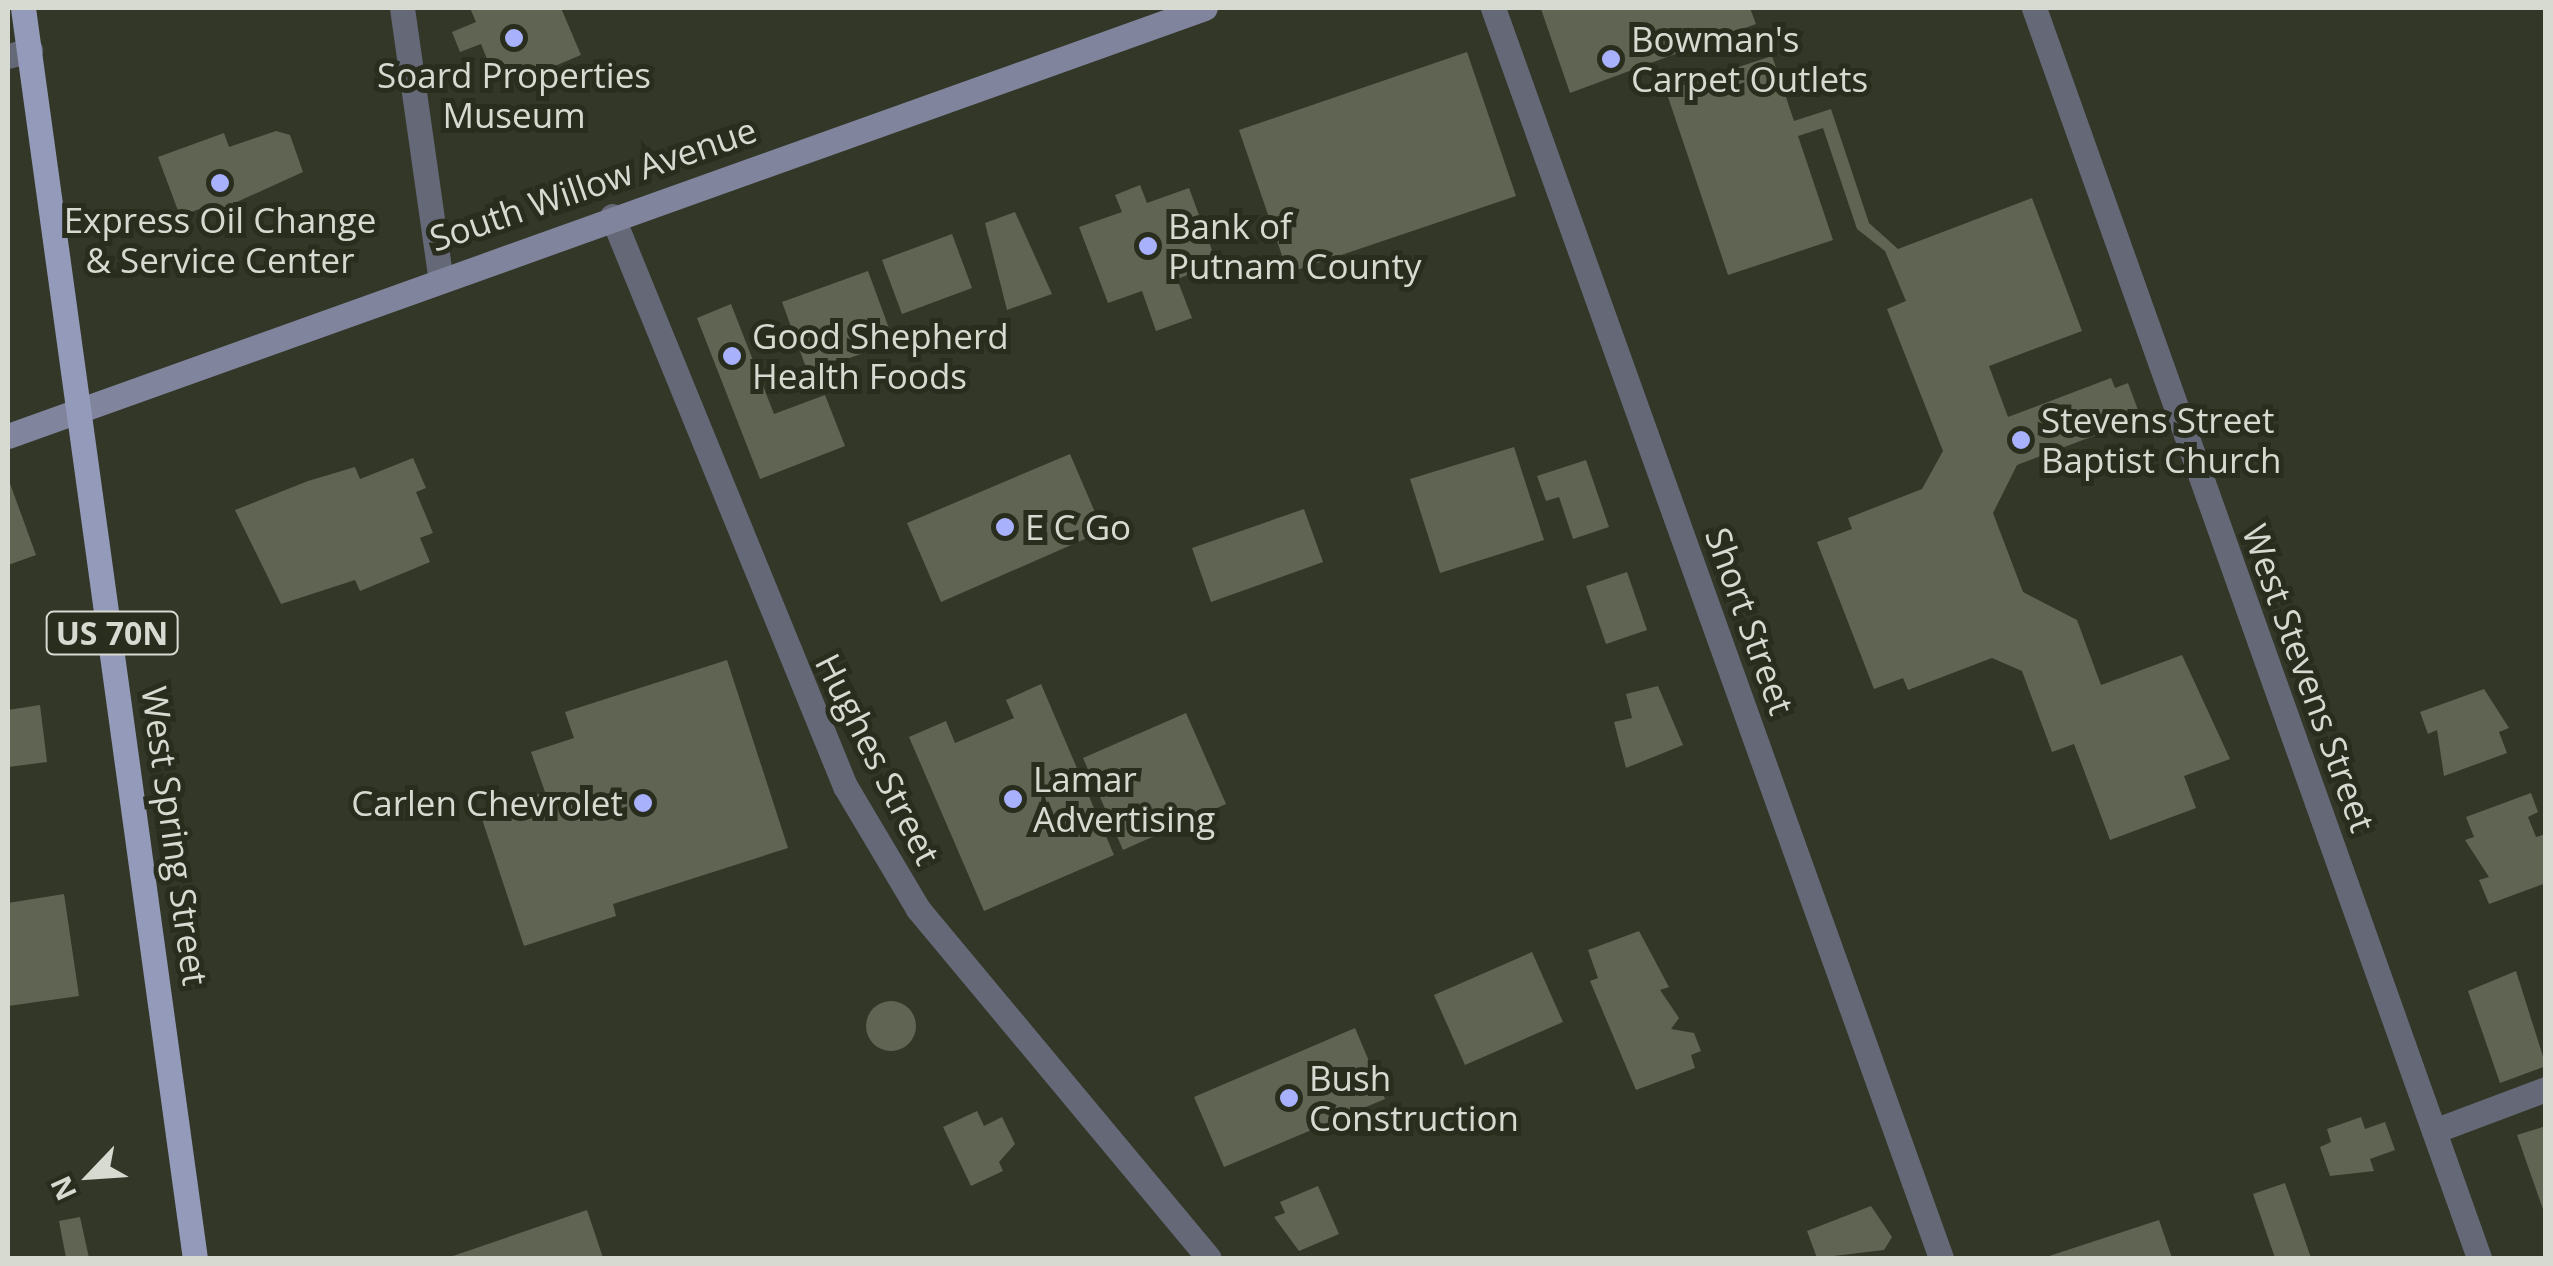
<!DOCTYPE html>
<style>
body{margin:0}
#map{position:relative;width:2553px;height:1266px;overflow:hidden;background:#323727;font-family:"Open Sans",sans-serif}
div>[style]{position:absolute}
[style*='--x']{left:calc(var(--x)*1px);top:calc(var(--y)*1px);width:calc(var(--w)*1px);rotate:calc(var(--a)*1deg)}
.building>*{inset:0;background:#606553}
.round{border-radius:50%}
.minor>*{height:25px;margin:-12.5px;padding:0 12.5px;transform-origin:12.5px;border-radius:12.5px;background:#656877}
.tertiary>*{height:25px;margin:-12.5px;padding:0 12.5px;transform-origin:12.5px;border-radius:12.5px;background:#656877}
.secondary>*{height:25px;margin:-12.5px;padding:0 12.5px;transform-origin:12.5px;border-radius:12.5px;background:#80849c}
.primary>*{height:25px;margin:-12.5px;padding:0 12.5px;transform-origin:12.5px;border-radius:12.5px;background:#949ab9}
.dots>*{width:28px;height:28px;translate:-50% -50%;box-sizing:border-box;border:5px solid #282d1d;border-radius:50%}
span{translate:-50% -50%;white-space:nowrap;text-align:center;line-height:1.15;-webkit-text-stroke:10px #282d1d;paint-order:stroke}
.shield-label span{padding:2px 8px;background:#282d1d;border:2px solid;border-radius:8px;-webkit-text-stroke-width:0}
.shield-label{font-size:32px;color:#d7dad1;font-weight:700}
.poi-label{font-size:35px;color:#d7dad1}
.left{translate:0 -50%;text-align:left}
.right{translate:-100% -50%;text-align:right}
.street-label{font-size:35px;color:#d7dad1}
.frame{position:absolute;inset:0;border:10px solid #d7dad1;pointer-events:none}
.north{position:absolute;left:40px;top:1126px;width:100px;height:100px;-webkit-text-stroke:8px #282d1d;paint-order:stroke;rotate:245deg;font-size:28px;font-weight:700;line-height:40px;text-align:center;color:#d7dad1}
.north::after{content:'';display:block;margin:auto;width:35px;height:45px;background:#d7dad1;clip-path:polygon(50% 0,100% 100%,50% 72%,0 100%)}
</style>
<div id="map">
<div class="building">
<i style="clip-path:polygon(470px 8px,561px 8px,581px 55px,526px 78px,522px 68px,495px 79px,481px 44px,460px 52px,452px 32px,476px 22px)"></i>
<i style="clip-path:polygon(1750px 8px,1756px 24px,1570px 93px,1541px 9px)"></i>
<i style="clip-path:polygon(1467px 52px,1516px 196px,1288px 273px,1239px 130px)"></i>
<i style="clip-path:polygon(1772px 56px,1794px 121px,1831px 109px,1869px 223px,1898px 249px,2032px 198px,2082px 331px,1989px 366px,2008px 417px,2111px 378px,2115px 388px,2128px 383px,2141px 418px,2017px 465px,1993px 513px,2023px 592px,2077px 620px,2101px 685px,2182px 655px,2230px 759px,2184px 776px,2196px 808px,2110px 840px,2074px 744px,2052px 752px,2022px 671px,1992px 658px,1908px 690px,1903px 678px,1874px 689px,1817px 542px,1852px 529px,1848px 518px,1922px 489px,1943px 451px,1887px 309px,1906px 301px,1885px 251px,1857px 229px,1823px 128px,1798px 136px,1833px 240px,1728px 275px,1666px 91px)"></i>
<i style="clip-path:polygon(276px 131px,290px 135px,303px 172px,219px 210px,216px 203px,180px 216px,158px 157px,224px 133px,229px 147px)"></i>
<i style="clip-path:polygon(1140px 185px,1147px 203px,1189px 188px,1217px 264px,1177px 279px,1192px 318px,1156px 331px,1142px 291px,1108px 303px,1079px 227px,1122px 212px,1115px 195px)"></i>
<i style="clip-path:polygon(1015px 212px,1052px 294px,1007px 310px,985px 223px)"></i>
<i style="clip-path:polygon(952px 234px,972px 288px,902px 314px,882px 260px)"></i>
<i style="clip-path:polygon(868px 271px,894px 342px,808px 373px,782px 302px)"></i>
<i style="clip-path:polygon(731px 304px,774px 414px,825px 395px,845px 446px,760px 479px,697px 318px)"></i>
<i style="clip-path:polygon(1514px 447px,1544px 540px,1440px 573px,1410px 479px)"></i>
<i style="clip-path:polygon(1070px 454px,1103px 531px,941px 602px,907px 523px)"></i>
<i style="clip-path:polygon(413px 458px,426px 488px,416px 492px,433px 533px,420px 538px,430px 562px,360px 591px,355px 580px,281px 604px,235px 510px,308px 481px,355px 467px,360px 479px)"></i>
<i style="clip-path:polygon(1586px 460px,1609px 527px,1573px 539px,1559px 497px,1546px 501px,1537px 476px)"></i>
<i style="clip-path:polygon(8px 478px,36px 555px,8px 565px)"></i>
<i style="clip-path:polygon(1304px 509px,1323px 562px,1211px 602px,1192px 548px)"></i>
<i style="clip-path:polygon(1627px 572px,1647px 630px,1606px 644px,1586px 586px)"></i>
<i style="clip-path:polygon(727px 660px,788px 848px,613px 904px,616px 916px,524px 946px,480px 813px,545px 792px,531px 752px,574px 738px,565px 712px)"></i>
<i style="clip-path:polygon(1041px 684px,1114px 855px,984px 911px,909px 737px,946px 721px,955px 743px,1014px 718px,1006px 700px)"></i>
<i style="clip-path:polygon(1658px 686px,1683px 745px,1626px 768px,1614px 722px,1632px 718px,1626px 694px)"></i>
<i style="clip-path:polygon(2484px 689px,2509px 728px,2499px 732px,2507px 753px,2444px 776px,2437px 730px,2428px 734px,2420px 712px)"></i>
<i style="clip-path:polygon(40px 705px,47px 762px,8px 767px,8px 710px)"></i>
<i style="clip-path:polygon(1186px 713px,1226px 804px,1123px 850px,1083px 758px)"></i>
<i style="clip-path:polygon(2531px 793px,2538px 812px,2528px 817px,2536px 837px,2546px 834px,2546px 883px,2489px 904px,2479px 880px,2489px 877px,2465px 840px,2474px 837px,2466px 817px)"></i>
<i style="clip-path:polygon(64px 894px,79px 996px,8px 1006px,8px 903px)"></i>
<i style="clip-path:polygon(1639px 931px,1669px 987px,1660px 990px,1679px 1018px,1671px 1029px,1694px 1033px,1701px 1051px,1691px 1055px,1695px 1068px,1636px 1090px,1590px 981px,1598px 978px,1588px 950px)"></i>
<i style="clip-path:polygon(1532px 952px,1563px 1022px,1465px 1065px,1434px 995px)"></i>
<i style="clip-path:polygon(2516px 971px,2546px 1066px,2500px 1083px,2468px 991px)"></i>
<i class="round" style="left:866px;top:1001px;width:50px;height:50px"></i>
<i style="clip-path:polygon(1355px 1028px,1385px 1099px,1224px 1167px,1194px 1097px)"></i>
<i style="clip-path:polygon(977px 1111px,984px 1126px,1002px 1117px,1015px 1144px,999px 1162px,1003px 1171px,971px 1186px,943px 1127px)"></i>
<i style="clip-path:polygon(2361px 1117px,2365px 1129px,2385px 1122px,2395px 1150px,2370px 1159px,2374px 1171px,2330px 1176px,2320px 1147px,2331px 1142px,2327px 1129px)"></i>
<i style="clip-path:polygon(2546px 1126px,2546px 1215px,2545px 1215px,2517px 1135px)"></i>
<i style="clip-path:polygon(2285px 1183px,2311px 1258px,2275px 1258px,2253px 1194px)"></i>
<i style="clip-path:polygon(1318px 1186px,1339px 1234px,1299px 1251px,1274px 1217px,1285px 1213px,1280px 1202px)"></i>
<i style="clip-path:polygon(1871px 1206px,1892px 1237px,1884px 1250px,1817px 1258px,1807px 1231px)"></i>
<i style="clip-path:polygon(587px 1210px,603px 1258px,447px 1258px)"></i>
<i style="clip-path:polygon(80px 1217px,89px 1258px,66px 1258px,59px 1221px)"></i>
<i style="clip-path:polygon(2159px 1220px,2172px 1258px,2043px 1258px)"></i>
</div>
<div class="minor">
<i style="--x:402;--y:8;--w:271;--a:81.9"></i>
<i style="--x:1493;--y:8;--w:1328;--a:70.28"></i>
<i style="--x:8;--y:56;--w:23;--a:-15"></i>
<i style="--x:612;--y:216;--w:616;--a:67.77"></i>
<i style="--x:845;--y:786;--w:143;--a:59.3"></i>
<i style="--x:918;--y:909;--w:454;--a:50.2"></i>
<i style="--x:2434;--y:1131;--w:120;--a:-20.6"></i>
</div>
<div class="tertiary">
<i style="--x:2034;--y:8;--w:1327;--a:70.4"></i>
</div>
<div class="secondary">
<i style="--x:8;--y:436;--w:1271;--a:-19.68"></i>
</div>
<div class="primary">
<i style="--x:23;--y:8;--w:1262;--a:82.17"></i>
</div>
<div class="dots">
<i style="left:514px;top:38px;background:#a7b1fc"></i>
<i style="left:1611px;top:59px;background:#a7b1fc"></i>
<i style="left:220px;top:183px;background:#a7b1fc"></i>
<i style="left:1148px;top:246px;background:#a7b1fc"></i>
<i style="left:732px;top:356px;background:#a7b1fc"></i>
<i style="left:2021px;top:440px;background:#a7b1fc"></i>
<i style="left:1005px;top:527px;background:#a7b1fc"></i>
<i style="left:1013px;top:799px;background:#a7b1fc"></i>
<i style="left:643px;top:803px;background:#a7b1fc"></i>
<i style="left:1289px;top:1098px;background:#a7b1fc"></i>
</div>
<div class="shield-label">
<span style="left:112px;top:633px">US 70N</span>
</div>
<div class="poi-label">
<span class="left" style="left:1631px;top:59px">Bowman's<br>Carpet Outlets</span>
<span style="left:514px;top:95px">Soard Properties<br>Museum</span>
<span style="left:220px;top:240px">Express Oil Change<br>&amp; Service Center</span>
<span class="left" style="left:1168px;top:246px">Bank of<br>Putnam County</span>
<span class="left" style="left:752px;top:356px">Good Shepherd<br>Health Foods</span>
<span class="left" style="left:2041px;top:440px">Stevens Street<br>Baptist Church</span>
<span class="left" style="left:1025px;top:527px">E C Go</span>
<span class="left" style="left:1033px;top:799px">Lamar<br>Advertising</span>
<span class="right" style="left:623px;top:803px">Carlen Chevrolet</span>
<span class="left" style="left:1309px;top:1098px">Bush<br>Construction</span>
</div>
<div class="street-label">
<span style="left:593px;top:184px;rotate:-19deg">South Willow Avenue</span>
<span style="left:1750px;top:621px;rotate:70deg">Short Street</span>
<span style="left:2309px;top:678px;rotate:70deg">West Stevens Street</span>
<span style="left:878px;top:759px;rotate:63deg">Hughes Street</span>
<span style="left:175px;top:836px;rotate:82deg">West Spring Street</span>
</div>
<div class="frame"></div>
<div class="north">N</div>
</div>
